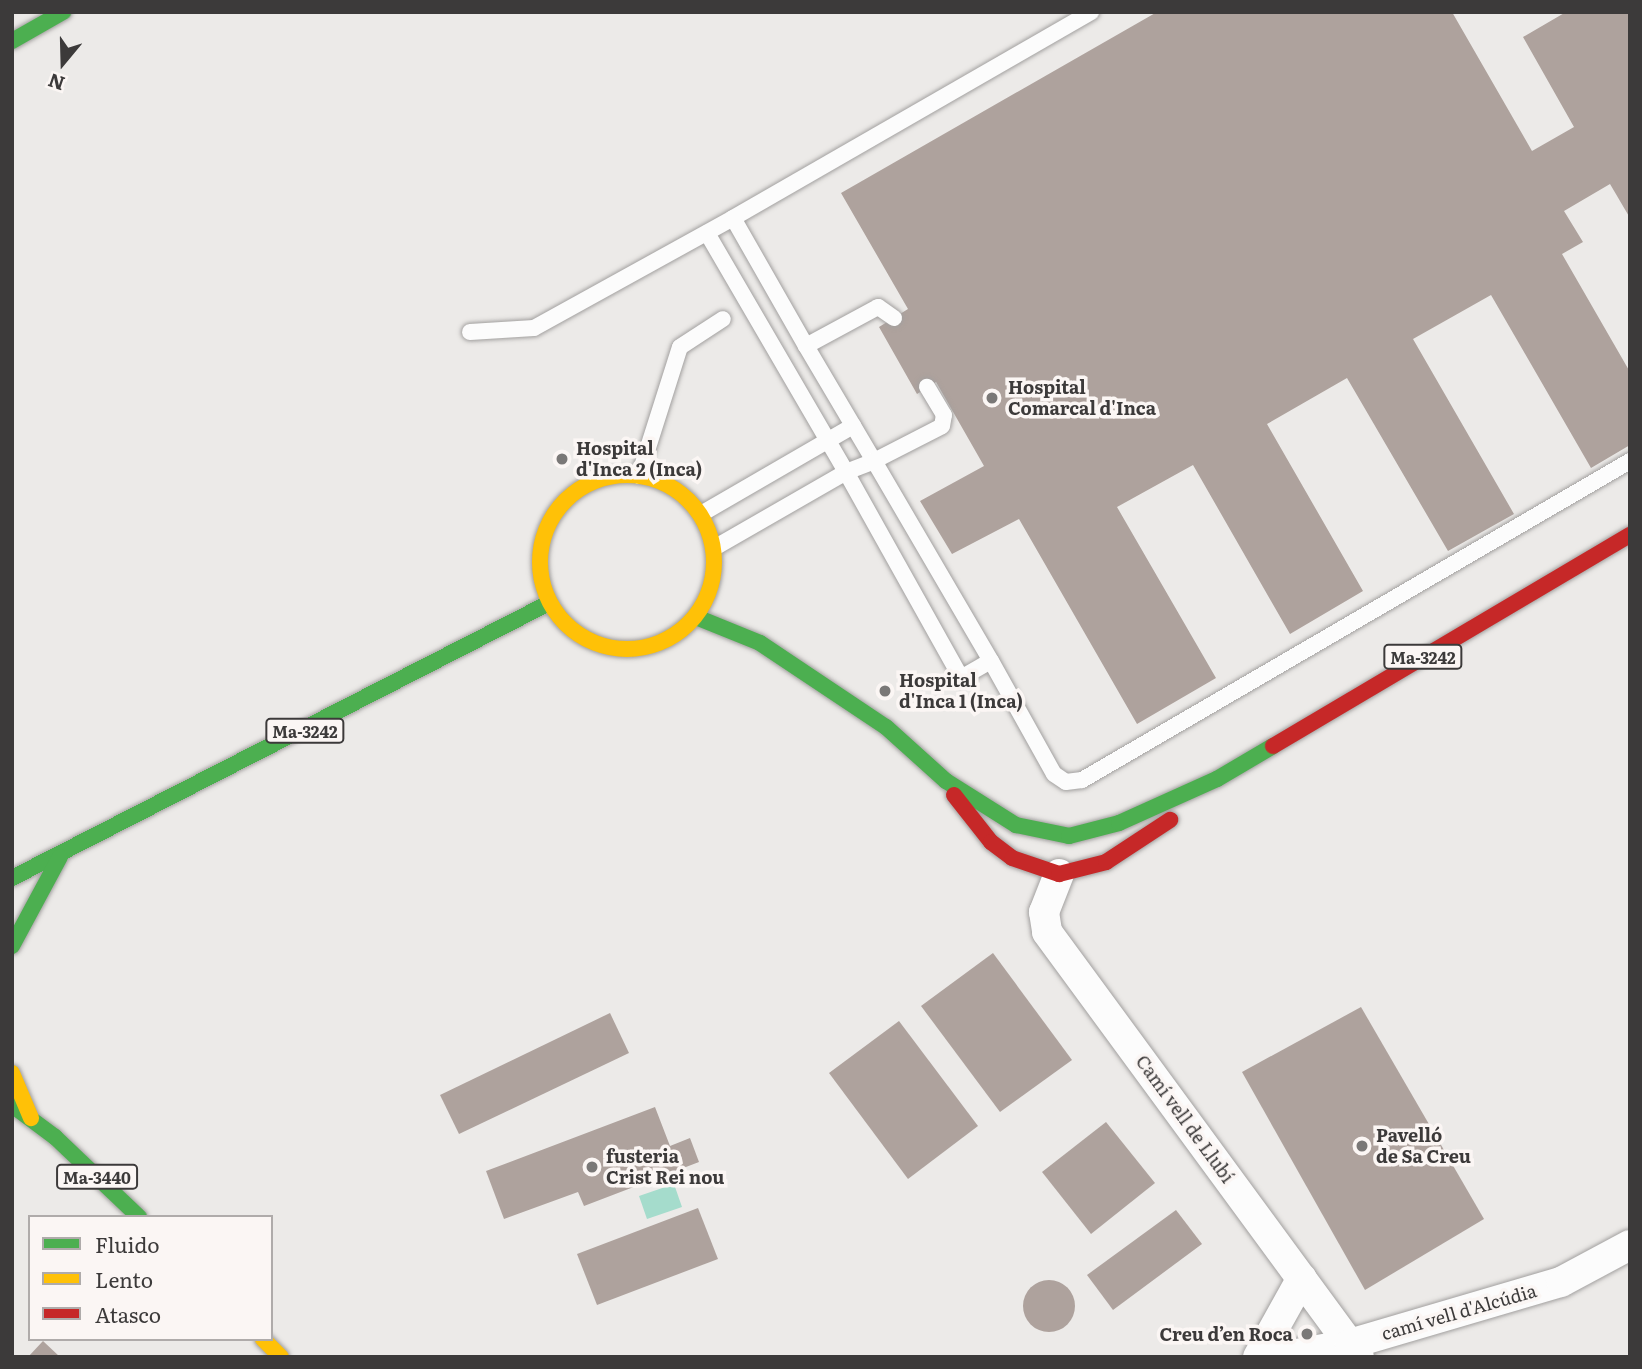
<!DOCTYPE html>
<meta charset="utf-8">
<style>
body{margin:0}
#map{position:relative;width:1642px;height:1369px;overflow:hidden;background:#eceae8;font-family:Literata,serif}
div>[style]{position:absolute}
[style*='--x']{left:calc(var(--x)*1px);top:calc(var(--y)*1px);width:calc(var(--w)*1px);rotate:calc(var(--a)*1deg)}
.water>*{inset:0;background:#a5dccc}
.building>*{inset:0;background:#aea29d}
.round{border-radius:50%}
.roads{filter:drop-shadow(0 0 2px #a2a09f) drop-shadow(0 0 2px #a2a09f)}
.lane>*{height:16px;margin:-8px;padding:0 8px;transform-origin:8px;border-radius:8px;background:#fcfcfc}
.street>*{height:30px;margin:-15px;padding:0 15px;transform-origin:15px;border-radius:15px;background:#fcfcfc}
.fast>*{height:16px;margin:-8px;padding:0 8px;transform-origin:8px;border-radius:8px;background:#4caf50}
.slow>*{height:16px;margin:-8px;padding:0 8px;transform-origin:8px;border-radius:8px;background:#ffc107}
.slow>.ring{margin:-8px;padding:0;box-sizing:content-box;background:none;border:16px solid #ffc107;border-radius:50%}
.jam>*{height:16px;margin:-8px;padding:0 8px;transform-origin:8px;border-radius:8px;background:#c62828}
.dots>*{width:19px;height:19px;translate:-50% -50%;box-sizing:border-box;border:4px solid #fbf6f4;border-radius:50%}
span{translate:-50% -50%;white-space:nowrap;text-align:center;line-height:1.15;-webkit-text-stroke:7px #fbf6f4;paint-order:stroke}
.shield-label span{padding:2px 5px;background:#fbf6f4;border:2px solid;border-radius:5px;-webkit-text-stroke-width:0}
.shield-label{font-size:16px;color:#3c3a3a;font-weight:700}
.poi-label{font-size:18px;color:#3c3a3a;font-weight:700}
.left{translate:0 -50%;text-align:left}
.right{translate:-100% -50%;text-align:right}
.street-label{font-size:18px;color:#3c3a3a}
.frame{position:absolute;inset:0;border:14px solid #3c3a3a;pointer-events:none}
.legend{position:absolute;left:28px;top:1215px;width:245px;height:126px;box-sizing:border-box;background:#fbf6f4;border:2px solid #afabaa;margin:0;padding:9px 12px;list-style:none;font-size:21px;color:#3c3a3a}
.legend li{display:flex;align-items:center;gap:14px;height:35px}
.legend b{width:35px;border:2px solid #afabaa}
.north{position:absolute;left:28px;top:28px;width:70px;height:70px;-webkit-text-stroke:5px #fbf6f4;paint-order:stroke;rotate:199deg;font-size:19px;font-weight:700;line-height:28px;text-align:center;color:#3c3a3a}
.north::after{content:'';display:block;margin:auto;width:24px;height:32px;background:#3c3a3a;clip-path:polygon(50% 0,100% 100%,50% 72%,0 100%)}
</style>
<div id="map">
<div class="water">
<i style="clip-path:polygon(674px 1184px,682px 1207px,647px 1219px,639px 1196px)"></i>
</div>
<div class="building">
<i style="clip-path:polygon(1157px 12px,1452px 12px,1532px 151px,1574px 127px,1523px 37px,1566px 12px,1630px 12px,1630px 218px,1610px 184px,1564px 211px,1583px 242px,1562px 254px,1630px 372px,1630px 445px,1591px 468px,1491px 295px,1413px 339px,1514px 514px,1448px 551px,1347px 378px,1267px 424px,1363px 591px,1290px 634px,1193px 465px,1117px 507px,1216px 678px,1137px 724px,1019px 519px,952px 554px,920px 501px,984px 466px,936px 382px,917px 394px,879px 327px,908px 309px,841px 193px)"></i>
<i style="clip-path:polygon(993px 953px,1072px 1060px,1000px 1112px,921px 1006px)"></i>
<i style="clip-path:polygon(1361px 1007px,1484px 1219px,1365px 1290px,1242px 1072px)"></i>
<i style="clip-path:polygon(610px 1013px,629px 1053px,459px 1134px,440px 1095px)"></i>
<i style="clip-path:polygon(899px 1021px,978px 1126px,908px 1179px,829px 1073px)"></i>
<i style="clip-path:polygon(655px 1107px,670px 1146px,690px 1138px,699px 1162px,584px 1206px,578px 1192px,504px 1219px,486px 1171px)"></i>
<i style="clip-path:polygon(1106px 1122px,1155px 1183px,1091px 1234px,1042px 1172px)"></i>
<i style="clip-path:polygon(698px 1208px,718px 1259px,597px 1305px,577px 1254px)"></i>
<i style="clip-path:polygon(1176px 1210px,1202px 1244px,1113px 1310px,1087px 1275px)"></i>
<i class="round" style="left:1023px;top:1280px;width:52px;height:52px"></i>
<i style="clip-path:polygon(43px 1341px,60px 1357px,28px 1357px)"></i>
</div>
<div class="roads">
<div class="lane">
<i style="--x:707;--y:233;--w:276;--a:59.8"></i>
<i style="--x:846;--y:472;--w:30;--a:-21"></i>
<i style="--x:874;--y:461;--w:134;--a:-120.6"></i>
<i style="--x:894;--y:318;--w:19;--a:-145"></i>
<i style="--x:878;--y:307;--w:82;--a:151.6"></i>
<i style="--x:806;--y:346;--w:147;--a:-119.7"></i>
<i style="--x:733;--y:218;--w:413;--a:-29.9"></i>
<i style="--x:470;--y:332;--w:64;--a:-3.6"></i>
<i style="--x:534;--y:328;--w:227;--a:-28.9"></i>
<i style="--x:639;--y:476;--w:135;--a:-72.4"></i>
<i style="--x:680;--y:347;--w:51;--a:-33.1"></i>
<i style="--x:701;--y:514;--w:176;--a:-30.1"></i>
<i style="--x:714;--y:548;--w:152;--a:-29.9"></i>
<i style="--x:846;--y:472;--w:236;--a:60.8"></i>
<i style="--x:961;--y:678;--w:34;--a:-30"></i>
<i style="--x:991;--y:661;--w:232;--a:-120.3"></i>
<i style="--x:874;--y:461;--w:76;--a:-27.2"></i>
<i style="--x:942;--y:426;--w:11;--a:-80"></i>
<i style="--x:944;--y:415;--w:33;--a:-121"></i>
<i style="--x:991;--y:661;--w:129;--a:60.9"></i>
<i style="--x:1054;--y:774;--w:14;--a:34"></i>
<i style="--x:1066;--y:782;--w:16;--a:-7"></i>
<i style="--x:1082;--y:780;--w:634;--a:-30.2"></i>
</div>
<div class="street">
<i style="--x:1059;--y:874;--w:41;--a:111.5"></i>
<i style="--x:1044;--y:912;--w:20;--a:81"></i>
<i style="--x:1047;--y:932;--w:527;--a:53.72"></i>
<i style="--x:1258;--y:1357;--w:90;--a:-60.9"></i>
<i style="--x:1281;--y:1357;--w:70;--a:-10.7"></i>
<i style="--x:1350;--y:1344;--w:220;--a:-16.4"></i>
<i style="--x:1561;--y:1282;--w:78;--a:-28.2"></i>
</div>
<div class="fast">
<i style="--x:12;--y:41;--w:59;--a:-29.6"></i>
<i style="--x:696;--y:617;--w:69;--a:22.1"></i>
<i style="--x:760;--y:643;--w:151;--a:33.7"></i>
<i style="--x:886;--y:727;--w:81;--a:42"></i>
<i style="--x:946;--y:781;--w:83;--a:32.2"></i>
<i style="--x:1016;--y:825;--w:54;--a:11.7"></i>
<i style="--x:1069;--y:836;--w:52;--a:-14.6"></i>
<i style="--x:1119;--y:823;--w:107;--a:-24.2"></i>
<i style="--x:1217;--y:779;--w:65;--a:-30.5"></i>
<i style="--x:12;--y:878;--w:603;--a:-27.12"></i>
<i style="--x:12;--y:946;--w:101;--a:-61.7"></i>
<i style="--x:12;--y:1105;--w:54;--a:36.7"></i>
<i style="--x:55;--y:1137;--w:116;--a:43.6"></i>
</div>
<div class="slow">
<i class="ring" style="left:540px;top:475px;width:158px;height:158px"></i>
<i style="--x:12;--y:1073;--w:49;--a:67.1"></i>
<i style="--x:263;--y:1339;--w:25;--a:45"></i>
</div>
<div class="jam">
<i style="--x:1273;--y:746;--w:415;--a:-30.6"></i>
<i style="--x:954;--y:795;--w:60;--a:51.8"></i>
<i style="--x:991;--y:842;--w:26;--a:37"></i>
<i style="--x:1012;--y:858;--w:50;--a:18.8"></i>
<i style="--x:1059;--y:874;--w:49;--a:-14.3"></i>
<i style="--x:1106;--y:862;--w:77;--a:-33.3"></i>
</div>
</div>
<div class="dots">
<i style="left:992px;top:398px;background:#7a7877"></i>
<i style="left:562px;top:459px;background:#7a7877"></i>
<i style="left:885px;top:691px;background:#7a7877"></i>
<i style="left:1362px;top:1146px;background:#7a7877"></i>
<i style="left:592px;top:1167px;background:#7a7877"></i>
<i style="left:1307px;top:1334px;background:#7a7877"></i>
</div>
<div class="shield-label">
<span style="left:1423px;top:657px">Ma-3242</span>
<span style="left:305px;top:731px">Ma-3242</span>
<span style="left:97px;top:1177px">Ma-3440</span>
</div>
<div class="poi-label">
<span class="left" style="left:1008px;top:398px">Hospital<br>Comarcal d'Inca</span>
<span class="left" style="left:576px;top:459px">Hospital<br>d'Inca 2 (Inca)</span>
<span class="left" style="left:899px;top:691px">Hospital<br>d'Inca 1 (Inca)</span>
<span class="left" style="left:1376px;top:1146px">Pavelló<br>de Sa Creu</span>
<span class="left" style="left:606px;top:1167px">fusteria<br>Crist Rei nou</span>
<span class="right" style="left:1293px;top:1334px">Creu d’en Roca</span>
</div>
<div class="street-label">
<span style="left:1185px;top:1119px;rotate:54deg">Camí vell de Llubí</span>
<span style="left:1459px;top:1312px;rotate:-16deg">camí vell d'Alcúdia</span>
</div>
<div class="frame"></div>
<ul class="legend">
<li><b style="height:9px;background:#4caf50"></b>Fluido</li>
<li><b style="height:9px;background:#ffc107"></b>Lento</li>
<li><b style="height:9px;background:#c62828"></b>Atasco</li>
</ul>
<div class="north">N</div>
</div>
